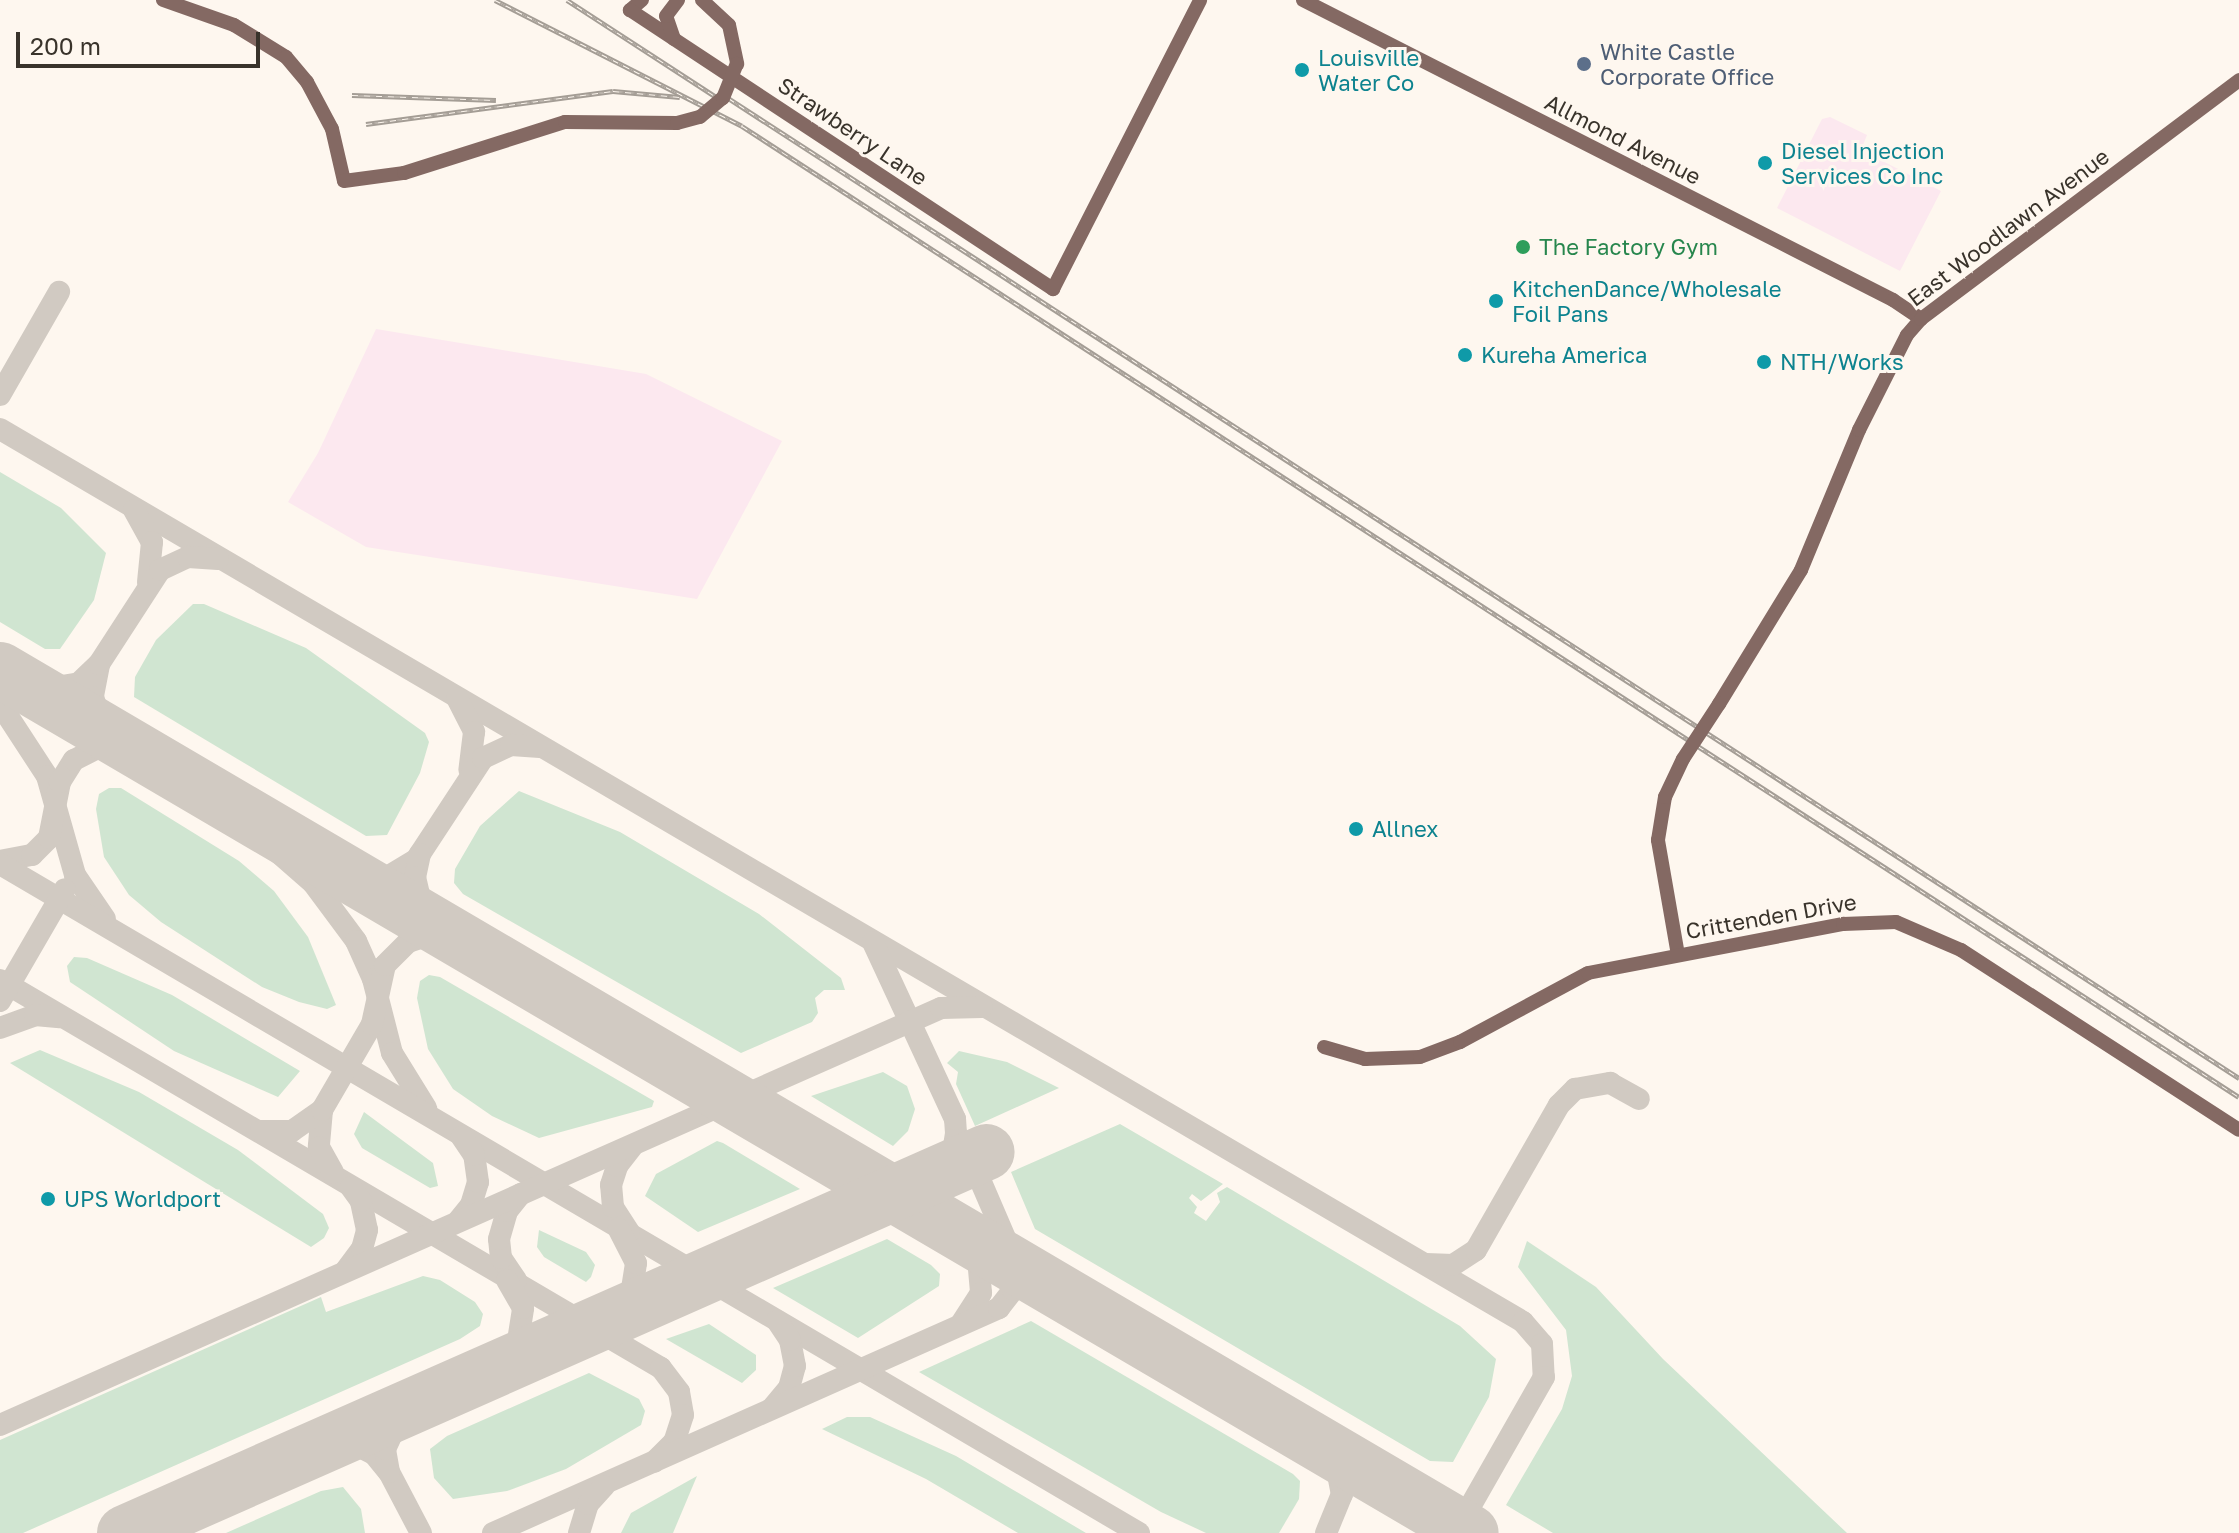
<!DOCTYPE html>
<style>
body{margin:0}
#map{position:relative;width:2239px;height:1533px;overflow:hidden;background:#fef7ef;font-family:"Golos Text",sans-serif}
div>[style]{position:absolute}
[style*='--x']{left:calc(var(--x)*1px);top:calc(var(--y)*1px);width:calc(var(--w)*1px);rotate:calc(var(--a)*1deg)}
.industrial>*{inset:0;background:#fce8ef}
.green>*{inset:0;background:#d0e5d1}
.taxiway>*{height:22px;margin:-11px;padding:0 11px;transform-origin:11px;border-radius:11px;background:#d1cac2}
.runway>*{height:56px;margin:-28px;padding:0 28px;transform-origin:28px;border-radius:28px;background:#d1cac2}
.secondary>*{height:14px;margin:-7px;padding:0 7px;transform-origin:7px;border-radius:7px;background:#846963}
.rail>*{height:5px;margin-top:-2.5px;transform-origin:0;background:repeating-linear-gradient(90deg,#fef7ef 0 6px,#a49d95 0 12px);box-sizing:border-box;border-block:2px solid #a49d95}
.secondary-bridge>*{height:14px;margin:-7px;padding:0 7px;transform-origin:7px;border-radius:7px;background:#846963}
.dots>*{width:22px;height:22px;translate:-50% -50%;box-sizing:border-box;border:4px solid #fef7ef;border-radius:50%}
span{translate:-50% -50%;white-space:nowrap;text-align:center;line-height:1.15;-webkit-text-stroke:6px #fef7ef;paint-order:stroke}
.service-label{font-size:22px;color:#4e5e75}
.left{translate:0 -50%;text-align:left}
.culture-label{font-size:22px;color:#0d838f}
.street-label{font-size:22px;color:#39332b}
.leisure-label{font-size:22px;color:#27864d}
.scale{position:absolute;left:16px;top:32px;width:244px;height:36px;box-sizing:border-box;border:4px solid #39332b;border-top:0;padding-left:10px;font-size:24px;line-height:28px;white-space:nowrap;color:#39332b;-webkit-text-stroke:6px #fef7ef;paint-order:stroke}
</style>
<div id="map">
<div class="industrial">
<i style="clip-path:polygon(1830px 117px,1867px 135px,1861px 150px,1941px 191px,1900px 271px,1777px 208px,1822px 119px)"></i>
<i style="clip-path:polygon(376px 329px,646px 374px,782px 441px,697px 599px,366px 547px,288px 502px,318px 453px)"></i>
</div>
<div class="green">
<i style="clip-path:polygon(0 472px,61px 508px,106px 553px,94px 600px,60px 649px,45px 649px,0 622px)"></i>
<i style="clip-path:polygon(193px 604px,204px 604px,306px 648px,425px 733px,429px 742px,420px 773px,387px 835px,366px 836px,134px 697px,135px 677px,156px 640px)"></i>
<i style="clip-path:polygon(109px 788px,121px 788px,239px 861px,274px 891px,308px 937px,336px 1005px,327px 1009px,299px 1002px,262px 987px,161px 922px,129px 895px,104px 857px,96px 809px,99px 794px)"></i>
<i style="clip-path:polygon(519px 791px,620px 832px,759px 914px,841px 978px,845px 990px,824px 990px,815px 998px,818px 1013px,812px 1022px,741px 1053px,463px 894px,454px 883px,455px 869px,480px 826px)"></i>
<i style="clip-path:polygon(74px 957px,87px 958px,172px 995px,300px 1071px,278px 1097px,174px 1051px,70px 982px,67px 966px)"></i>
<i style="clip-path:polygon(429px 975px,440px 977px,654px 1101px,652px 1107px,539px 1138px,492px 1116px,453px 1089px,428px 1049px,417px 998px,420px 981px)"></i>
<i style="clip-path:polygon(40px 1050px,139px 1092px,238px 1150px,323px 1214px,329px 1228px,324px 1238px,311px 1247px,10px 1063px)"></i>
<i style="clip-path:polygon(959px 1051px,1007px 1062px,1059px 1088px,975px 1126px,956px 1084px,958px 1072px,947px 1063px)"></i>
<i style="clip-path:polygon(883px 1072px,907px 1086px,915px 1109px,908px 1131px,893px 1146px,811px 1096px)"></i>
<i style="clip-path:polygon(364px 1112px,433px 1163px,438px 1186px,430px 1188px,362px 1148px,354px 1134px)"></i>
<i style="clip-path:polygon(1120px 1124px,1223px 1184px,1201px 1201px,1192px 1194px,1189px 1198px,1197px 1207px,1194px 1213px,1206px 1221px,1220px 1202px,1217px 1193px,1227px 1187px,1460px 1326px,1496px 1359px,1489px 1397px,1453px 1462px,1430px 1461px,1035px 1229px,1011px 1172px)"></i>
<i style="clip-path:polygon(717px 1141px,723px 1143px,800px 1189px,698px 1232px,645px 1196px,656px 1174px)"></i>
<i style="clip-path:polygon(539px 1230px,586px 1252px,595px 1265px,591px 1277px,586px 1282px,544px 1257px,537px 1247px)"></i>
<i style="clip-path:polygon(887px 1239px,931px 1265px,940px 1274px,939px 1286px,858px 1338px,773px 1288px)"></i>
<i style="clip-path:polygon(1527px 1241px,1596px 1287px,1663px 1359px,1847px 1533px,1553px 1533px,1506px 1505px,1562px 1409px,1572px 1376px,1566px 1330px,1518px 1267px)"></i>
<i style="clip-path:polygon(423px 1276px,440px 1280px,475px 1302px,483px 1314px,480px 1326px,460px 1339px,23px 1533px,0 1533px,0 1440px,321px 1297px,326px 1312px)"></i>
<i style="clip-path:polygon(1031px 1321px,1293px 1474px,1300px 1481px,1299px 1499px,1279px 1533px,1206px 1533px,1161px 1512px,919px 1372px)"></i>
<i style="clip-path:polygon(709px 1324px,756px 1355px,756px 1370px,742px 1383px,666px 1339px)"></i>
<i style="clip-path:polygon(589px 1373px,639px 1399px,645px 1411px,641px 1425px,566px 1469px,507px 1491px,453px 1499px,434px 1478px,430px 1449px,447px 1436px)"></i>
<i style="clip-path:polygon(847px 1417px,870px 1417px,956px 1456px,1086px 1533px,1018px 1533px,926px 1479px,822px 1429px)"></i>
<i style="clip-path:polygon(697px 1476px,673px 1533px,621px 1533px,631px 1513px)"></i>
<i style="clip-path:polygon(343px 1487px,361px 1509px,365px 1533px,226px 1533px,321px 1491px)"></i>
</div>
<div class="taxiway">
<i style="--x:0;--y:395;--w:119;--a:-60.2"></i>
<i style="--x:0;--y:429;--w:1765;--a:30.38"></i>
<i style="--x:1523;--y:1322;--w:29;--a:49"></i>
<i style="--x:1542;--y:1344;--w:33;--a:87"></i>
<i style="--x:1544;--y:1377;--w:180;--a:119.7"></i>
<i style="--x:134;--y:510;--w:37;--a:61"></i>
<i style="--x:152;--y:542;--w:40;--a:95.7"></i>
<i style="--x:99;--y:665;--w:33;--a:101"></i>
<i style="--x:93;--y:697;--w:22;--a:72"></i>
<i style="--x:100;--y:718;--w:23;--a:47"></i>
<i style="--x:0;--y:668;--w:48;--a:26"></i>
<i style="--x:43;--y:689;--w:36;--a:-9"></i>
<i style="--x:79;--y:683;--w:28;--a:-44"></i>
<i style="--x:99;--y:664;--w:112;--a:-57"></i>
<i style="--x:160;--y:570;--w:31;--a:-25"></i>
<i style="--x:188;--y:557;--w:30;--a:4"></i>
<i style="--x:37;--y:694;--w:252;--a:32.2"></i>
<i style="--x:250;--y:828;--w:84;--a:41.1"></i>
<i style="--x:313;--y:883;--w:72;--a:53.4"></i>
<i style="--x:356;--y:941;--w:42;--a:65.9"></i>
<i style="--x:373;--y:979;--w:76;--a:75.6"></i>
<i style="--x:392;--y:1053;--w:65;--a:58.3"></i>
<i style="--x:457;--y:698;--w:38;--a:63"></i>
<i style="--x:474;--y:732;--w:38;--a:97"></i>
<i style="--x:0;--y:704;--w:86;--a:56.9"></i>
<i style="--x:47;--y:776;--w:103;--a:74.2"></i>
<i style="--x:75;--y:875;--w:53;--a:55.7"></i>
<i style="--x:282;--y:833;--w:86;--a:29.8"></i>
<i style="--x:357;--y:876;--w:32;--a:0"></i>
<i style="--x:389;--y:876;--w:31;--a:-31"></i>
<i style="--x:416;--y:860;--w:122;--a:-56.7"></i>
<i style="--x:483;--y:758;--w:31;--a:-25"></i>
<i style="--x:511;--y:745;--w:29;--a:4"></i>
<i style="--x:420;--y:854;--w:24;--a:102"></i>
<i style="--x:415;--y:877;--w:28;--a:77"></i>
<i style="--x:421;--y:904;--w:24;--a:52"></i>
<i style="--x:436;--y:923;--w:27;--a:31"></i>
<i style="--x:0;--y:861;--w:33;--a:-11"></i>
<i style="--x:32;--y:855;--w:24;--a:-45"></i>
<i style="--x:49;--y:838;--w:57;--a:-78.9"></i>
<i style="--x:60;--y:782;--w:26;--a:-58"></i>
<i style="--x:74;--y:760;--w:27;--a:-27"></i>
<i style="--x:98;--y:748;--w:28;--a:0"></i>
<i style="--x:0;--y:864;--w:1321;--a:30.43"></i>
<i style="--x:0;--y:980;--w:766;--a:30.41"></i>
<i style="--x:661;--y:1368;--w:30;--a:53"></i>
<i style="--x:679;--y:1392;--w:23;--a:80"></i>
<i style="--x:683;--y:1415;--w:28;--a:108"></i>
<i style="--x:674;--y:1442;--w:28;--a:135"></i>
<i style="--x:0;--y:1001;--w:129;--a:-59.9"></i>
<i style="--x:0;--y:1028;--w:37;--a:-20"></i>
<i style="--x:35;--y:1015;--w:25;--a:5"></i>
<i style="--x:322;--y:1110;--w:37;--a:95"></i>
<i style="--x:319;--y:1147;--w:29;--a:61"></i>
<i style="--x:261;--y:1131;--w:31;--a:0"></i>
<i style="--x:292;--y:1131;--w:37;--a:-35"></i>
<i style="--x:322;--y:1110;--w:99;--a:-59.8"></i>
<i style="--x:372;--y:1024;--w:60;--a:-77.6"></i>
<i style="--x:385;--y:965;--w:33;--a:-45"></i>
<i style="--x:408;--y:942;--w:19;--a:-18"></i>
<i style="--x:426;--y:936;--w:25;--a:5"></i>
<i style="--x:451;--y:938;--w:87;--a:29.5"></i>
<i style="--x:859;--y:1205;--w:88;--a:-24.2"></i>
<i style="--x:939;--y:1169;--w:27;--a:-57"></i>
<i style="--x:954;--y:1146;--w:13;--a:-81"></i>
<i style="--x:956;--y:1133;--w:14;--a:-94"></i>
<i style="--x:955;--y:1119;--w:195;--a:-114.9"></i>
<i style="--x:909;--y:1206;--w:61;--a:30.3"></i>
<i style="--x:962;--y:1237;--w:26;--a:53"></i>
<i style="--x:978;--y:1258;--w:35;--a:85"></i>
<i style="--x:981;--y:1293;--w:38;--a:123"></i>
<i style="--x:459;--y:1220;--w:19;--a:-51"></i>
<i style="--x:471;--y:1205;--w:24;--a:-73"></i>
<i style="--x:478;--y:1182;--w:27;--a:-98"></i>
<i style="--x:474;--y:1155;--w:22;--a:-124"></i>
<i style="--x:629;--y:1232;--w:30;--a:-123"></i>
<i style="--x:613;--y:1207;--w:22;--a:-95"></i>
<i style="--x:611;--y:1185;--w:20;--a:-72"></i>
<i style="--x:617;--y:1166;--w:24;--a:-52"></i>
<i style="--x:1426;--y:1264;--w:27;--a:2"></i>
<i style="--x:1453;--y:1265;--w:27;--a:-33"></i>
<i style="--x:1476;--y:1250;--w:167;--a:-60.2"></i>
<i style="--x:1559;--y:1105;--w:23;--a:-45"></i>
<i style="--x:1575;--y:1089;--w:36;--a:-10"></i>
<i style="--x:1610;--y:1083;--w:33;--a:29"></i>
<i style="--x:346;--y:1270;--w:26;--a:-53"></i>
<i style="--x:362;--y:1249;--w:20;--a:-75"></i>
<i style="--x:367;--y:1230;--w:30;--a:-102"></i>
<i style="--x:361;--y:1201;--w:17;--a:-126"></i>
<i style="--x:516;--y:1280;--w:27;--a:-124"></i>
<i style="--x:501;--y:1258;--w:19;--a:-96"></i>
<i style="--x:499;--y:1239;--w:29;--a:-74"></i>
<i style="--x:507;--y:1211;--w:22;--a:-51"></i>
<i style="--x:620;--y:1316;--w:78;--a:-23.3"></i>
<i style="--x:692;--y:1285;--w:25;--a:5"></i>
<i style="--x:539;--y:1348;--w:85;--a:-24.4"></i>
<i style="--x:616;--y:1313;--w:23;--a:-50"></i>
<i style="--x:631;--y:1295;--w:32;--a:-81"></i>
<i style="--x:636;--y:1263;--w:38;--a:-117"></i>
<i style="--x:428;--y:1396;--w:77;--a:-23.6"></i>
<i style="--x:499;--y:1365;--w:25;--a:-45"></i>
<i style="--x:517;--y:1347;--w:39;--a:-81"></i>
<i style="--x:523;--y:1308;--w:32;--a:-120"></i>
<i style="--x:1250;--y:1403;--w:79;--a:31.5"></i>
<i style="--x:1317;--y:1444;--w:28;--a:46"></i>
<i style="--x:1336;--y:1464;--w:31;--a:79"></i>
<i style="--x:1342;--y:1494;--w:42;--a:112.3"></i>
<i style="--x:773;--y:1407;--w:25;--a:-50"></i>
<i style="--x:789;--y:1388;--w:23;--a:-75"></i>
<i style="--x:795;--y:1366;--w:26;--a:-101"></i>
<i style="--x:790;--y:1340;--w:23;--a:-124"></i>
<i style="--x:0;--y:1425;--w:1029;--a:-23.9"></i>
<i style="--x:941;--y:1008;--w:41;--a:-1.4"></i>
<i style="--x:305;--y:1453;--w:33;--a:-18"></i>
<i style="--x:336;--y:1443;--w:18;--a:3"></i>
<i style="--x:354;--y:1444;--w:22;--a:27"></i>
<i style="--x:374;--y:1454;--w:22;--a:51"></i>
<i style="--x:421;--y:1533;--w:69;--a:-117.7"></i>
<i style="--x:389;--y:1472;--w:23;--a:-100"></i>
<i style="--x:385;--y:1449;--w:35;--a:-65"></i>
<i style="--x:400;--y:1417;--w:43;--a:-30.7"></i>
<i style="--x:493;--y:1533;--w:554;--a:-23.97"></i>
<i style="--x:999;--y:1308;--w:23;--a:-52"></i>
<i style="--x:1013;--y:1290;--w:23;--a:-77"></i>
<i style="--x:1018;--y:1268;--w:119;--a:-113.3"></i>
<i style="--x:579;--y:1533;--w:30;--a:-73"></i>
<i style="--x:588;--y:1504;--w:24;--a:-48"></i>
</div>
<div class="runway">
<i style="--x:0;--y:670;--w:1705;--a:30.4"></i>
<i style="--x:125;--y:1533;--w:942;--a:-23.85"></i>
</div>
<div class="secondary">
<i style="--x:163;--y:0;--w:75;--a:19.4"></i>
<i style="--x:234;--y:25;--w:61;--a:31.6"></i>
<i style="--x:286;--y:57;--w:33;--a:50"></i>
<i style="--x:307;--y:82;--w:53;--a:62"></i>
<i style="--x:332;--y:129;--w:53;--a:77"></i>
<i style="--x:344;--y:181;--w:61;--a:-7.6"></i>
<i style="--x:404;--y:173;--w:169;--a:-17.6"></i>
<i style="--x:565;--y:122;--w:112;--a:0.5"></i>
<i style="--x:677;--y:123;--w:24;--a:-15"></i>
<i style="--x:642;--y:0;--w:16;--a:140"></i>
<i style="--x:630;--y:10;--w:507;--a:33.41"></i>
<i style="--x:1053;--y:289;--w:324;--a:-63"></i>
<i style="--x:702;--y:0;--w:37;--a:43"></i>
<i style="--x:729;--y:25;--w:40;--a:78"></i>
<i style="--x:1303;--y:0;--w:662;--a:26.95"></i>
<i style="--x:1893;--y:300;--w:34;--a:34"></i>
<i style="--x:674;--y:39;--w:24;--a:-109"></i>
<i style="--x:666;--y:16;--w:20;--a:-53"></i>
<i style="--x:1719;--y:704;--w:157;--a:-58.5"></i>
<i style="--x:1801;--y:570;--w:152;--a:-67.5"></i>
<i style="--x:1859;--y:430;--w:106;--a:-63.2"></i>
<i style="--x:1907;--y:335;--w:21;--a:-49"></i>
<i style="--x:1921;--y:319;--w:398;--a:-36.9"></i>
<i style="--x:1678;--y:955;--w:117;--a:-99.9"></i>
<i style="--x:1658;--y:840;--w:44;--a:-80.8"></i>
<i style="--x:1665;--y:797;--w:42;--a:-64.7"></i>
<i style="--x:1324;--y:1047;--w:43;--a:16.3"></i>
<i style="--x:1365;--y:1059;--w:55;--a:-2.1"></i>
<i style="--x:1420;--y:1057;--w:43;--a:-20.6"></i>
<i style="--x:1460;--y:1042;--w:145;--a:-28.3"></i>
<i style="--x:1588;--y:973;--w:260;--a:-10.9"></i>
<i style="--x:1843;--y:924;--w:53;--a:-2.2"></i>
<i style="--x:1896;--y:922;--w:71;--a:23.3"></i>
<i style="--x:1961;--y:950;--w:331;--a:32.9"></i>
</div>
<div class="rail">
<i style="--x:495;--y:0;--w:277;--a:27"></i>
<i style="--x:742;--y:126;--w:1784;--a:32.97"></i>
<i style="--x:567;--y:0;--w:187;--a:33"></i>
<i style="--x:719;--y:92;--w:1812;--a:32.97"></i>
<i style="--x:352;--y:95;--w:144;--a:2"></i>
<i style="--x:366;--y:124;--w:249;--a:-7.6"></i>
<i style="--x:613;--y:91;--w:67;--a:5.1"></i>
</div>
<div class="secondary-bridge">
<i style="--x:700;--y:117;--w:30;--a:-40"></i>
<i style="--x:723;--y:98;--w:37;--a:-68"></i>
<i style="--x:1683;--y:759;--w:66;--a:-56.8"></i>
</div>
<div class="dots">
<i style="left:1584px;top:64px;background:#5c6f8a"></i>
<i style="left:1302px;top:70px;background:#0f9aa8"></i>
<i style="left:1765px;top:163px;background:#0f9aa8"></i>
<i style="left:1523px;top:247px;background:#2e9e5b"></i>
<i style="left:1496px;top:301px;background:#0f9aa8"></i>
<i style="left:1465px;top:355px;background:#0f9aa8"></i>
<i style="left:1764px;top:362px;background:#0f9aa8"></i>
<i style="left:1356px;top:829px;background:#0f9aa8"></i>
<i style="left:48px;top:1199px;background:#0f9aa8"></i>
</div>
<div class="service-label">
<span class="left" style="left:1600px;top:64px">White Castle<br>Corporate Office</span>
</div>
<div class="culture-label">
<span class="left" style="left:1318px;top:70px">Louisville<br>Water Co</span>
<span class="left" style="left:1781px;top:163px">Diesel Injection<br>Services Co Inc</span>
<span class="left" style="left:1512px;top:301px">KitchenDance/Wholesale<br>Foil Pans</span>
<span class="left" style="left:1481px;top:355px">Kureha America</span>
<span class="left" style="left:1780px;top:362px">NTH/Works</span>
<span class="left" style="left:1372px;top:829px">Allnex</span>
<span class="left" style="left:64px;top:1199px">UPS Worldport</span>
</div>
<div class="street-label">
<span style="left:853px;top:131px;rotate:34deg">Strawberry Lane</span>
<span style="left:1623px;top:139px;rotate:27deg">Allmond Avenue</span>
<span style="left:2008px;top:227px;rotate:-37deg">East Woodlawn Avenue</span>
<span style="left:1771px;top:916px;rotate:-10deg">Crittenden Drive</span>
</div>
<div class="leisure-label">
<span class="left" style="left:1539px;top:247px">The Factory Gym</span>
</div>
<div class="scale">200 m</div>
</div>
